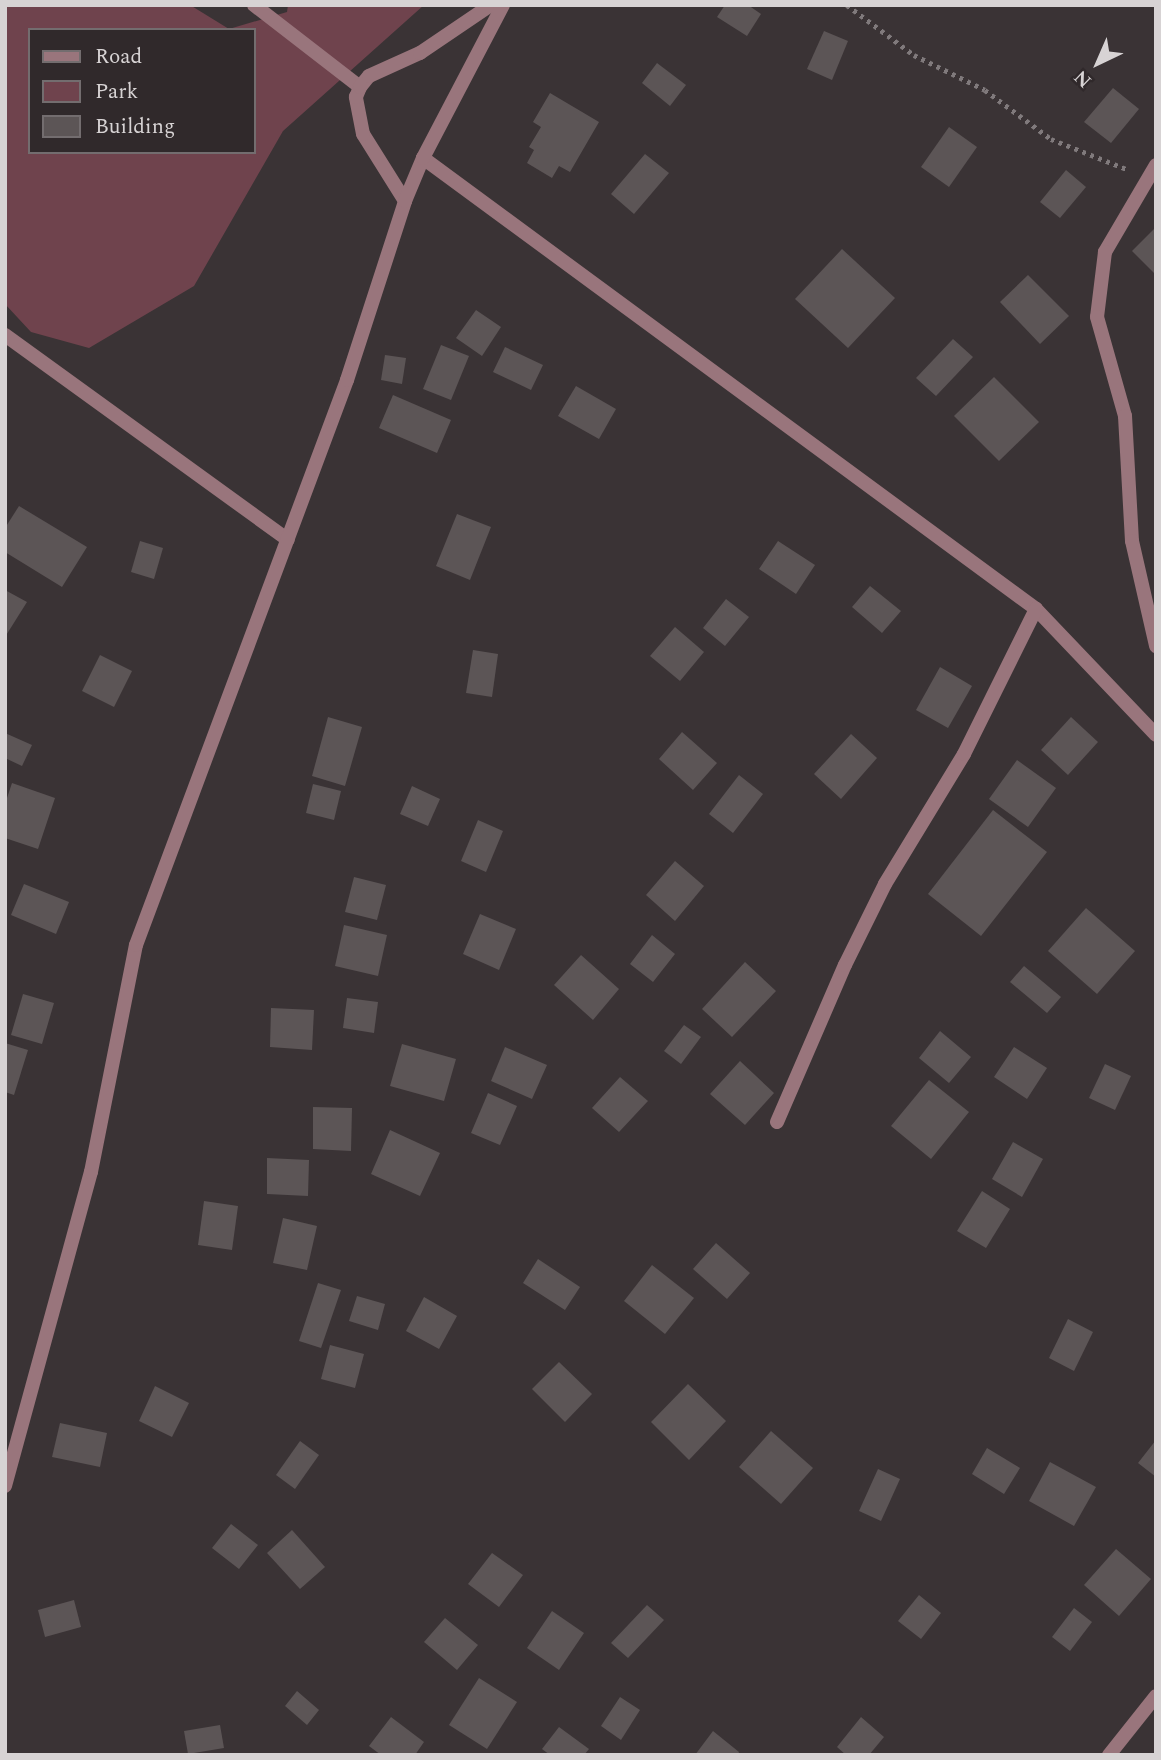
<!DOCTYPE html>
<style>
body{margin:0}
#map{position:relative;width:1161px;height:1760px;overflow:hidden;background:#3a3335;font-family:Spectral,serif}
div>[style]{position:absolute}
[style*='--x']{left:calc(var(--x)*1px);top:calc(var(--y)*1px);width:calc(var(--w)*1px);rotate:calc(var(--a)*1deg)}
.green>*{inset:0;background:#6f434d}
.building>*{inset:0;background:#5c5556}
.path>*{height:4.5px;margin-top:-2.25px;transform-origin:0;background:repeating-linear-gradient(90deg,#807a7c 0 3.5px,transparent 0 8.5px)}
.street>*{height:14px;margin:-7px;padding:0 7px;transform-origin:7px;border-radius:7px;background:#99757c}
span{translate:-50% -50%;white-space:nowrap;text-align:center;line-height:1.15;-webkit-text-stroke:7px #30292b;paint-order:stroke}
.frame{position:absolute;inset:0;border:7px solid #d7d3d4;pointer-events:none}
.legend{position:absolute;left:28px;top:28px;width:228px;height:126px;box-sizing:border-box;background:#30292b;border:2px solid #736d6f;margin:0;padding:9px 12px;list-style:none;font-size:21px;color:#d7d3d4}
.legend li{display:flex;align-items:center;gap:14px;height:35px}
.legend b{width:35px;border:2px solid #736d6f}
.north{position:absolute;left:1063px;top:28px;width:70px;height:70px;-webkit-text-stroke:5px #30292b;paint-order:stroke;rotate:224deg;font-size:19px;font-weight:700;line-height:28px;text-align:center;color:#d7d3d4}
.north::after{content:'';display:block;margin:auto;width:24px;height:32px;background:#d7d3d4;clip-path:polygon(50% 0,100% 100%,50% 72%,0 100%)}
</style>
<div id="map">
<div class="green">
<i style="clip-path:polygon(evenodd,5px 5px,190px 5px,229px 29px,287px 12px,288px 5px,424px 5px,283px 131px,194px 286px,89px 348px,31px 332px,5px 304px,5px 5px,30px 30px,254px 30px,254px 152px,30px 152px,30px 30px)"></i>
</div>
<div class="building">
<i style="clip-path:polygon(725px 5px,748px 5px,761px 14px,747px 36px,717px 17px)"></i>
<i style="clip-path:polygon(824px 31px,848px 41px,832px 80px,807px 69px)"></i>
<i style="clip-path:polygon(657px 63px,686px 85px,670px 106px,642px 83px)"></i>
<i style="clip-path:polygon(1113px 88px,1139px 109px,1111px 143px,1084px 122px)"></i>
<i style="clip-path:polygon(550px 93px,599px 122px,570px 172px,559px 166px,552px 178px,527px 163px,534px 150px,529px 147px,541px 127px,533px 122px)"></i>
<i style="clip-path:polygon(949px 127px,977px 147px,949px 187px,921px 167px)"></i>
<i style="clip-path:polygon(645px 154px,669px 173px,634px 214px,611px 194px)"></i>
<i style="clip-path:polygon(1066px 170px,1086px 187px,1060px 218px,1040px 202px)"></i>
<i style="clip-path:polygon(1156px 227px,1156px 275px,1132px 251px)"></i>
<i style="clip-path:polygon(842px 249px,895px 298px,848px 348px,795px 299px)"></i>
<i style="clip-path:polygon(1028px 275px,1069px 316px,1040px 344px,1000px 302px)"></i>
<i style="clip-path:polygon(476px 310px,501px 327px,482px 356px,456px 338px)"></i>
<i style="clip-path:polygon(953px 339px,973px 357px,936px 396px,916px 378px)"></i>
<i style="clip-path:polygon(441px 345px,469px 356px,451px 400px,423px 389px)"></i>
<i style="clip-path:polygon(505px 347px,543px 365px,531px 390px,493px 372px)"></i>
<i style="clip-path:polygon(385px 355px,406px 358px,402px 384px,381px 380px)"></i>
<i style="clip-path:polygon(994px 377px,1039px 422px,999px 461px,954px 416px)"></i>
<i style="clip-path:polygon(576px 386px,616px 409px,599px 439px,558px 416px)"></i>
<i style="clip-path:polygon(393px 395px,451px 420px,437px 453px,379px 428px)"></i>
<i style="clip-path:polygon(19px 506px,87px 547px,62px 587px,5px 552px,5px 528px)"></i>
<i style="clip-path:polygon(457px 514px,491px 527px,470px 580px,436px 566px)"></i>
<i style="clip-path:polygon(140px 541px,163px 548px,154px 579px,131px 572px)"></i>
<i style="clip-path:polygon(778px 541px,815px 565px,796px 594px,759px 569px)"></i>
<i style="clip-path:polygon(870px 586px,901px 611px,882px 633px,852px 607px)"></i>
<i style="clip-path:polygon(5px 590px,27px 602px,5px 637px)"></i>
<i style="clip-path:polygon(726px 599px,749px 617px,725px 646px,703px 628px)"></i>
<i style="clip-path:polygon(675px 627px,704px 652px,680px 681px,650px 656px)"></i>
<i style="clip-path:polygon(473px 650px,498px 654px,492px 697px,466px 693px)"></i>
<i style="clip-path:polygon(100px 655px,132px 671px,114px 707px,82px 691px)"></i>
<i style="clip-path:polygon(940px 667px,972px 686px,948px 728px,916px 710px)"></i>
<i style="clip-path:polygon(328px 717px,362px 727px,345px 786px,312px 776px)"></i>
<i style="clip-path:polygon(1071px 717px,1098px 742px,1068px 775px,1041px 750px)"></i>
<i style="clip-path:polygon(682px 732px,717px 763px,693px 790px,659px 759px)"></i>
<i style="clip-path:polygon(5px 733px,32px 745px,22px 766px,5px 758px)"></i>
<i style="clip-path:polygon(851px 734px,877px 758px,841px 799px,814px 774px)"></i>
<i style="clip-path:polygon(1017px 760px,1056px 788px,1028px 827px,989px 799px)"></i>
<i style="clip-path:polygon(739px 775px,763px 794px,733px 833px,709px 814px)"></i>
<i style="clip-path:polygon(12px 783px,55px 798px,38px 849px,5px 838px,5px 804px)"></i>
<i style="clip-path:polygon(313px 784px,341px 791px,334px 820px,306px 813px)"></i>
<i style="clip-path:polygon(412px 786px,440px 799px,428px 826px,400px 814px)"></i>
<i style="clip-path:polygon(993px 810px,1047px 852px,981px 936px,928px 894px)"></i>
<i style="clip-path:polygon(478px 820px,503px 831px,486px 872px,461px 861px)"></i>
<i style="clip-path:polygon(675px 861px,704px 886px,675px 921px,646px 895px)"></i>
<i style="clip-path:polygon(354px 877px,386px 885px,377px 920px,345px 912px)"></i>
<i style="clip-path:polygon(24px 884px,69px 902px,56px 934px,11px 915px)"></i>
<i style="clip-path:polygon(1086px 908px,1135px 951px,1097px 994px,1048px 951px)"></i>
<i style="clip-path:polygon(480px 914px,516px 929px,499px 970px,463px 954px)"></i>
<i style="clip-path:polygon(344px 925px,387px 935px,378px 976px,335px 966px)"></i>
<i style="clip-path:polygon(652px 935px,675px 954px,653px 982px,630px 964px)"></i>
<i style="clip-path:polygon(581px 955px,619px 989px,593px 1020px,554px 985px)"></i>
<i style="clip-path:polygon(745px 962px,776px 991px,732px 1037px,702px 1009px)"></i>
<i style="clip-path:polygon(1024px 966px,1061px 997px,1047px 1013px,1010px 982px)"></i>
<i style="clip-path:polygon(23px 994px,54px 1003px,42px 1044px,11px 1035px)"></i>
<i style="clip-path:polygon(347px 998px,378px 1002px,374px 1033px,343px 1028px)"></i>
<i style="clip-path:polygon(271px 1008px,314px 1010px,312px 1050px,270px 1047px)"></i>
<i style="clip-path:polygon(684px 1025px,701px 1037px,681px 1064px,664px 1051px)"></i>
<i style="clip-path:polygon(940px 1031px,971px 1057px,949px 1083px,919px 1058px)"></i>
<i style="clip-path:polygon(5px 1043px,28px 1050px,14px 1095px,5px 1092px)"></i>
<i style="clip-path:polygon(402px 1044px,456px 1059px,444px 1101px,390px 1086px)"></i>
<i style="clip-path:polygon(505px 1047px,547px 1065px,532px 1099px,491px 1081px)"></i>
<i style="clip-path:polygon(1014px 1047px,1047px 1068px,1027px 1099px,994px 1077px)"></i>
<i style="clip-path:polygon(740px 1061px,774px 1093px,745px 1125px,710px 1094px)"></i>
<i style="clip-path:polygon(1105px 1064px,1131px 1076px,1115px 1110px,1089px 1098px)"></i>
<i style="clip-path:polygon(620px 1077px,648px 1101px,619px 1132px,592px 1108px)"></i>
<i style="clip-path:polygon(929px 1080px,969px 1112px,931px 1159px,891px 1126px)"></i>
<i style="clip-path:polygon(488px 1093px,517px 1106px,500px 1145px,471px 1133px)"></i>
<i style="clip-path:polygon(313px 1107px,352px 1108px,351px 1151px,313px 1149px)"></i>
<i style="clip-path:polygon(390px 1130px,440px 1153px,420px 1196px,371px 1174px)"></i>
<i style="clip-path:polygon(1013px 1142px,1043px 1159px,1022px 1197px,992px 1179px)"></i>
<i style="clip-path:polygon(267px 1158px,309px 1160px,308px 1196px,267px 1194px)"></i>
<i style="clip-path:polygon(982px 1191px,1010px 1209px,986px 1248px,957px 1231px)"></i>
<i style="clip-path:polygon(204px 1201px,238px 1206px,232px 1250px,198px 1245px)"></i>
<i style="clip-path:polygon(283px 1218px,317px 1226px,307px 1270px,273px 1263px)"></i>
<i style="clip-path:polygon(716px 1243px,750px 1273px,727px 1299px,693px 1269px)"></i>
<i style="clip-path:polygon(538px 1259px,580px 1287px,565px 1310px,523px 1283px)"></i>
<i style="clip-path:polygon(652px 1265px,694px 1298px,665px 1334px,624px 1301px)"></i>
<i style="clip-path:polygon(318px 1283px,341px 1290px,321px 1348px,299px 1341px)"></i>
<i style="clip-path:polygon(357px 1296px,385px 1304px,378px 1330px,349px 1321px)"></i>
<i style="clip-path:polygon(424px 1297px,457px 1316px,439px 1349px,406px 1331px)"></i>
<i style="clip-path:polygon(1068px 1319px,1093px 1332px,1074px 1371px,1049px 1358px)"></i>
<i style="clip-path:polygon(330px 1345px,364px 1354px,355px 1388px,321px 1379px)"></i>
<i style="clip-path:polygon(559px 1362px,592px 1394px,565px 1422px,532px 1389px)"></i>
<i style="clip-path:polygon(688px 1384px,726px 1421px,689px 1460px,651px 1422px)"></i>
<i style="clip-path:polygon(155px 1386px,189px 1403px,172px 1437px,139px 1421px)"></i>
<i style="clip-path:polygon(60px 1423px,107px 1433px,100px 1467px,52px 1457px)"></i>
<i style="clip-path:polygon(771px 1431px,813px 1468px,781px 1504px,739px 1467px)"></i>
<i style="clip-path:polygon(1156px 1440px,1156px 1477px,1138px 1463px)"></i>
<i style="clip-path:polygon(300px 1441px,319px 1455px,295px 1489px,276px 1475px)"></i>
<i style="clip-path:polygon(987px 1448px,1020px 1468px,1004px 1494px,972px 1474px)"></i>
<i style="clip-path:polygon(1050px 1462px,1096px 1487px,1074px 1526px,1029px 1501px)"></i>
<i style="clip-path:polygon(878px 1469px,900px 1479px,881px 1521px,859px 1511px)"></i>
<i style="clip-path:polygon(231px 1524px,258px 1545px,239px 1569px,212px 1548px)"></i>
<i style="clip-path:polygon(292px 1530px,325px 1567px,300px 1589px,267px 1553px)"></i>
<i style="clip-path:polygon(1116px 1549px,1151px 1579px,1119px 1616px,1084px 1585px)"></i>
<i style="clip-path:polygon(492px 1553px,523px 1575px,499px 1607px,468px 1584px)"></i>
<i style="clip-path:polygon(919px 1595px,941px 1613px,921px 1639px,898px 1621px)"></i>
<i style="clip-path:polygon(74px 1600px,81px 1627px,45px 1637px,38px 1610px)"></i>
<i style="clip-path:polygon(647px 1605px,664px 1620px,628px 1658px,611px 1643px)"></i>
<i style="clip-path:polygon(1074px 1608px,1092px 1622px,1070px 1651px,1052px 1637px)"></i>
<i style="clip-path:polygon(552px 1611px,584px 1633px,559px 1670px,527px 1648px)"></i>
<i style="clip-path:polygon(445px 1618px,478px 1645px,457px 1670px,424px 1642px)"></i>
<i style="clip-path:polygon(479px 1678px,517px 1702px,487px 1749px,449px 1725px)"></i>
<i style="clip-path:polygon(297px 1691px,319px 1710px,307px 1725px,285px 1706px)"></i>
<i style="clip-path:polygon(620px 1697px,640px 1710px,621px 1740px,601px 1726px)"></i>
<i style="clip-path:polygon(391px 1717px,424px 1742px,415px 1755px,381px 1755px,369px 1746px)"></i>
<i style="clip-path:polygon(861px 1717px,884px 1737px,869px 1755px,846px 1755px,837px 1747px)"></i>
<i style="clip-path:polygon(220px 1725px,224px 1748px,188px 1754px,184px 1731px)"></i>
<i style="clip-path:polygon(559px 1727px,589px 1749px,584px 1755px,550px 1755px,542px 1749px)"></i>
<i style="clip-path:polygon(713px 1731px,739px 1752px,738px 1755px,695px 1755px)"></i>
</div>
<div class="path">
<i style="--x:847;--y:5;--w:84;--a:36.7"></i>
<i style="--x:914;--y:55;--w:79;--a:26.2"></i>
<i style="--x:985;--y:90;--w:82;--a:36.6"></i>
<i style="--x:1051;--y:139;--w:84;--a:21.7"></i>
</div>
<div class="street">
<i style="--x:254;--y:5;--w:134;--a:37.7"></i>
<i style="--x:423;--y:158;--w:761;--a:36.34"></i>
<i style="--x:1036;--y:609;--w:174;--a:46.4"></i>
<i style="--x:1156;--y:165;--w:101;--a:120.4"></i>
<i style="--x:1105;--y:252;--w:65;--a:97"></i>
<i style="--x:1097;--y:317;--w:103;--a:74.2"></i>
<i style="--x:1125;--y:416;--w:125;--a:86.8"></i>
<i style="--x:1132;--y:541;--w:108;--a:77.1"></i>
<i style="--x:405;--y:201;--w:79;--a:-122.1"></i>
<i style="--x:363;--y:134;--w:38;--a:-101"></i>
<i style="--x:356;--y:97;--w:11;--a:-68"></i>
<i style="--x:360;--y:87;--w:14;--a:-51"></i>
<i style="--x:369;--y:76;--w:56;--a:-24.3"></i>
<i style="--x:420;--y:53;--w:86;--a:-34.1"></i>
<i style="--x:5;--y:335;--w:349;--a:35.9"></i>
<i style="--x:777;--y:1122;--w:171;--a:-66.6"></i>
<i style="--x:845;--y:965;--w:90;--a:-63.7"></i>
<i style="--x:885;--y:884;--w:152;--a:-58.7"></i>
<i style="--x:964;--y:754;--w:162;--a:-63.6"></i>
<i style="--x:5;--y:1486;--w:326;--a:-74.7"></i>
<i style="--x:91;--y:1172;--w:231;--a:-78.8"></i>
<i style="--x:136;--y:945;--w:603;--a:-69.52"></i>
<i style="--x:347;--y:380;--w:188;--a:-72"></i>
<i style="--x:405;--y:201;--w:47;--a:-67.3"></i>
<i style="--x:423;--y:158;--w:173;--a:-62.4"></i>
<i style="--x:1109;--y:1755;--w:75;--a:-51.5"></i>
</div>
<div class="frame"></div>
<ul class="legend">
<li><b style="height:9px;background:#99757c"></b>Road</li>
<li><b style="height:19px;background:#6f434d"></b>Park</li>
<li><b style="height:19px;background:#5c5556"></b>Building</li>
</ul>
<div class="north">N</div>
</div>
